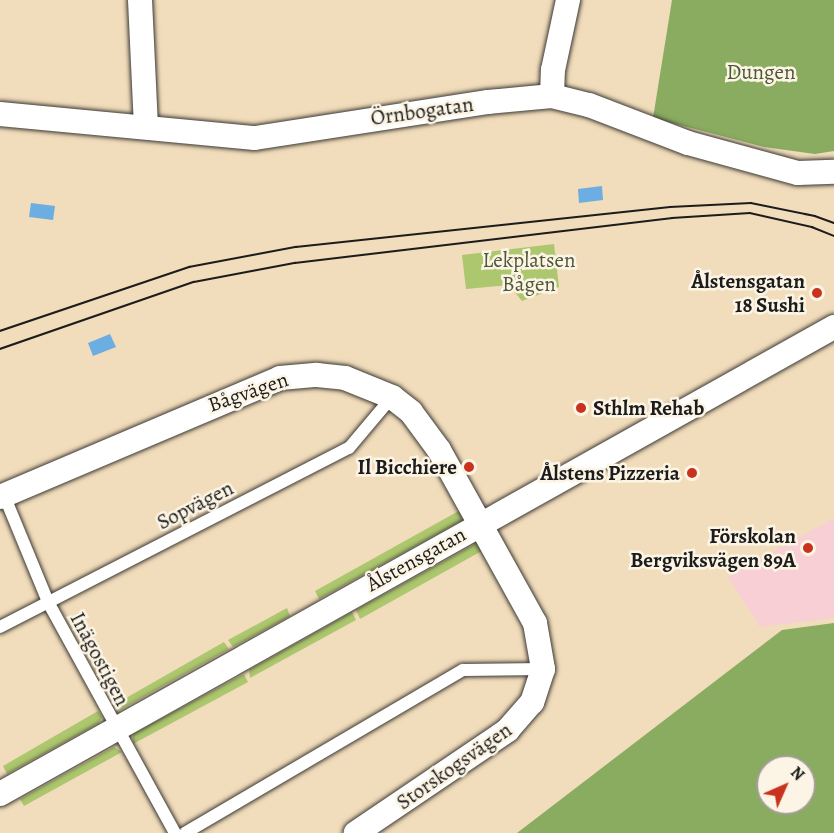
<!DOCTYPE html>
<meta charset="utf-8">
<style>
body{margin:0}
#map{position:relative;width:834px;height:833px;overflow:hidden;background:#f1dcbb;font-family:Alegreya,serif}
div>[style]{position:absolute}
[style*='--x']{left:calc(var(--x)*1px);top:calc(var(--y)*1px);width:calc(var(--w)*1px);rotate:calc(var(--a)*1deg)}
.built>*{inset:0;background:#f7cfd4}
.green>*{inset:0;background:#acc76d}
.forest>*{inset:0;background:#89ac60}
.water>*{inset:0;background:#6caee1}
.roads{filter:drop-shadow(0 0 2px #3c3934) drop-shadow(0 0 2px #3c3934)}
.lane>*{height:12px;margin:-6px;padding:0 6px;transform-origin:6px;border-radius:6px;background:#fff}
.street>*{height:24px;margin:-12px;padding:0 12px;transform-origin:12px;border-radius:12px;background:#fff}
.tram>*{height:1.5px;margin:-0.75px;padding:0 0.75px;transform-origin:0.75px;border-radius:0.75px;background:#1c1c1c}
.dots>*{width:16px;height:16px;translate:-50% -50%;box-sizing:border-box;border:3px solid #fcf5e5;border-radius:50%}
span{translate:-50% -50%;white-space:nowrap;text-align:center;line-height:1.15;-webkit-text-stroke:5px #fcf5e5;paint-order:stroke}
.park-label{font-size:21px;color:#4e5838}
.street-label{font-size:21px;color:#1c1c1c}
.poi-label{font-size:21px;color:#1c1c1c;font-weight:700}
.right{translate:-100% -50%;text-align:right}
.left{translate:0 -50%;text-align:left}
.north{position:absolute;left:756px;top:755px;width:60px;height:60px;box-sizing:border-box;background:#fcf5e5;border:2px solid #a29e95;border-radius:50%;rotate:45deg;font-size:16px;font-weight:700;line-height:24px;text-align:center;color:#1c1c1c}
.north::after{content:'';display:block;margin:auto;width:21px;height:27px;background:#c8321e;clip-path:polygon(50% 0,100% 100%,50% 72%,0 100%)}
</style>
<div id="map">
<div class="built">
<i style="clip-path:polygon(834px 518px,834px 618px,760px 627px,728px 577px)"></i>
</div>
<div class="green">
<i style="clip-path:polygon(554px 244px,559px 287px,522px 301px,509px 285px,466px 289px,462px 255px)"></i>
<i style="clip-path:polygon(464px 508px,461px 521px,319px 599px,315px 591px)"></i>
<i style="clip-path:polygon(475px 544px,487px 548px,360px 619px,356px 610px)"></i>
<i style="clip-path:polygon(287px 608px,290px 616px,233px 647px,228px 640px)"></i>
<i style="clip-path:polygon(352px 612px,356px 620px,250px 678px,249px 670px)"></i>
<i style="clip-path:polygon(224px 642px,229px 649px,120px 710px,112px 706px)"></i>
<i style="clip-path:polygon(244px 674px,248px 682px,133px 744px,133px 734px)"></i>
<i style="clip-path:polygon(98px 711px,102px 717px,99px 723px,7px 774px,3px 766px)"></i>
<i style="clip-path:polygon(114px 747px,122px 752px,24px 806px,20px 799px)"></i>
</div>
<div class="forest">
<i style="clip-path:polygon(672px 0,834px 0,834px 151px,815px 154px,764px 147px,653px 118px)"></i>
<i style="clip-path:polygon(evenodd,834px 623px,834px 833px,517px 833px,782px 630px,834px 623px,768px 767px,804px 767px,804px 803px,768px 803px,768px 767px)"></i>
</div>
<div class="water">
<i style="clip-path:polygon(602px 186px,603px 200px,579px 203px,578px 189px)"></i>
<i style="clip-path:polygon(31px 203px,55px 206px,53px 220px,29px 217px)"></i>
<i style="clip-path:polygon(110px 334px,116px 347px,93px 356px,88px 343px)"></i>
</div>
<div class="roads">
<div class="lane">
<i style="--x:4;--y:495;--w:116;--a:67.6"></i>
<i style="--x:48;--y:602;--w:264;--a:61.2"></i>
<i style="--x:0;--y:627;--w:392;--a:-27.2"></i>
<i style="--x:349;--y:448;--w:67;--a:-49.9"></i>
<i style="--x:185;--y:833;--w:322;--a:-30.4"></i>
<i style="--x:463;--y:670;--w:80;--a:-0.7"></i>
</div>
<div class="street">
<i style="--x:140;--y:0;--w:125;--a:87.3"></i>
<i style="--x:552;--y:96;--w:26;--a:-88"></i>
<i style="--x:553;--y:70;--w:72;--a:-77.9"></i>
<i style="--x:0;--y:114;--w:256;--a:5.4"></i>
<i style="--x:255;--y:138;--w:236;--a:-8.8"></i>
<i style="--x:488;--y:102;--w:64;--a:-5.4"></i>
<i style="--x:552;--y:96;--w:38;--a:14"></i>
<i style="--x:589;--y:105;--w:106;--a:21"></i>
<i style="--x:688;--y:143;--w:114;--a:15.3"></i>
<i style="--x:798;--y:173;--w:36;--a:-2"></i>
<i style="--x:0;--y:497;--w:304;--a:-23"></i>
<i style="--x:280;--y:378;--w:37;--a:-5"></i>
<i style="--x:317;--y:375;--w:28;--a:6"></i>
<i style="--x:345;--y:378;--w:51;--a:22"></i>
<i style="--x:392;--y:397;--w:24;--a:38"></i>
<i style="--x:411;--y:412;--w:47;--a:53.6"></i>
<i style="--x:439;--y:450;--w:198;--a:61"></i>
<i style="--x:535;--y:623;--w:47;--a:80.1"></i>
<i style="--x:543;--y:669;--w:35;--a:108"></i>
<i style="--x:532;--y:702;--w:37;--a:131"></i>
<i style="--x:508;--y:730;--w:184;--a:145.9"></i>
<i style="--x:0;--y:794;--w:956;--a:-29.25"></i>
</div>
</div>
<div class="tram">
<i style="--x:0;--y:331;--w:200;--a:-18.7"></i>
<i style="--x:189;--y:267;--w:109;--a:-10.6"></i>
<i style="--x:296;--y:247;--w:376;--a:-6.1"></i>
<i style="--x:670;--y:207;--w:81;--a:-2.8"></i>
<i style="--x:751;--y:203;--w:65;--a:11.5"></i>
<i style="--x:815;--y:216;--w:20;--a:20"></i>
<i style="--x:0;--y:349;--w:205;--a:-19.1"></i>
<i style="--x:194;--y:282;--w:103;--a:-10.7"></i>
<i style="--x:295;--y:263;--w:380;--a:-6.8"></i>
<i style="--x:672;--y:218;--w:78;--a:-3.7"></i>
<i style="--x:750;--y:213;--w:64;--a:12.7"></i>
<i style="--x:812;--y:227;--w:24;--a:22"></i>
</div>
<div class="dots">
<i style="left:817px;top:293px;background:#c8321e"></i>
<i style="left:581px;top:408px;background:#c8321e"></i>
<i style="left:469px;top:467px;background:#c8321e"></i>
<i style="left:692px;top:473px;background:#c8321e"></i>
<i style="left:808px;top:548px;background:#c8321e"></i>
</div>
<div class="park-label">
<span style="left:761px;top:72px">Dungen</span>
<span style="left:529px;top:272px">Lekplatsen<br>Bågen</span>
</div>
<div class="street-label">
<span style="left:422px;top:111px;rotate:-8deg">Örnbogatan</span>
<span style="left:248px;top:392px;rotate:-19deg">Bågvägen</span>
<span style="left:195px;top:505px;rotate:-27deg">Sopvägen</span>
<span style="left:416px;top:559px;rotate:-29deg">Ålstensgatan</span>
<span style="left:100px;top:659px;rotate:62deg">Inägostigen</span>
<span style="left:454px;top:766px;rotate:-35deg">Storskogsvägen</span>
</div>
<div class="poi-label">
<span class="right" style="left:805px;top:293px">Ålstensgatan<br>18 Sushi</span>
<span class="left" style="left:593px;top:408px">Sthlm Rehab</span>
<span class="right" style="left:457px;top:467px">Il Bicchiere</span>
<span class="right" style="left:680px;top:473px">Ålstens Pizzeria</span>
<span class="right" style="left:796px;top:548px">Förskolan<br>Bergviksvägen 89A</span>
</div>
<div class="north">N</div>
</div>
